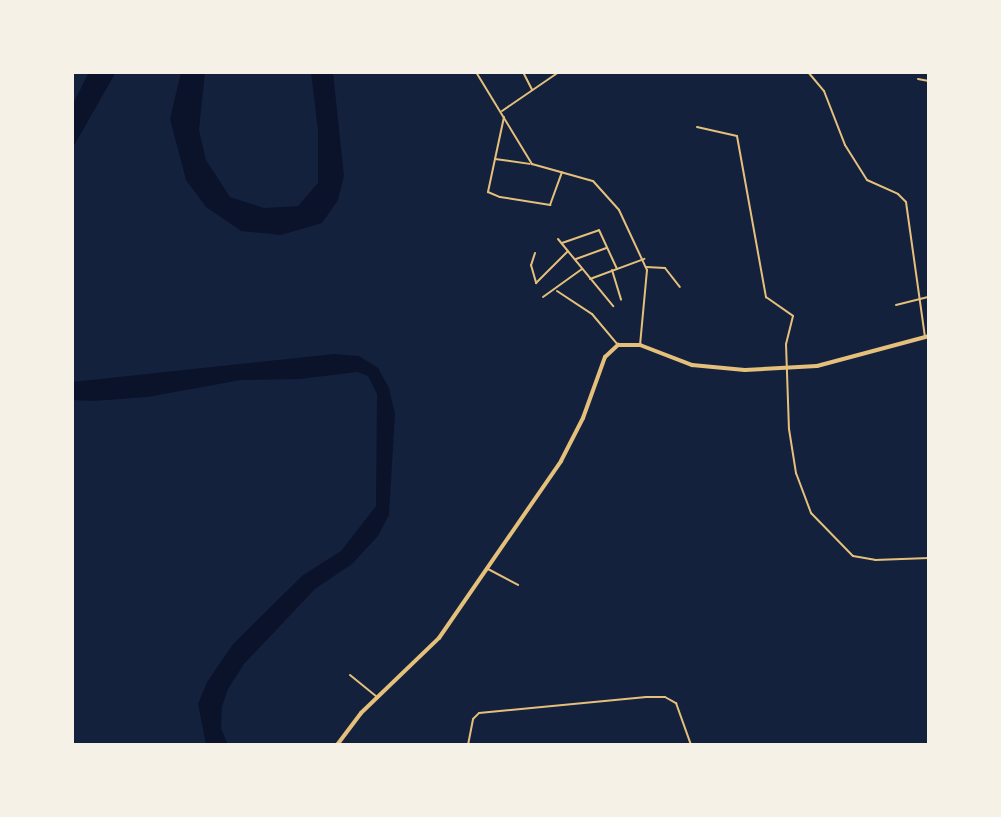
<!DOCTYPE html>
<style>
body{margin:0}
#map{position:relative;width:1001px;height:817px;overflow:hidden;background:#14213d;font-family:"Work Sans",sans-serif}
div>[style]{position:absolute}
[style*='--x']{left:calc(var(--x)*1px);top:calc(var(--y)*1px);width:calc(var(--w)*1px);rotate:calc(var(--a)*1deg)}
.water>*{inset:0;background:#0b132b}
.minor>*{height:2px;margin:-1px;padding:0 1px;transform-origin:1px;border-radius:1px;background:#e5c07b}
.trunk>*{height:4px;margin:-2px;padding:0 2px;transform-origin:2px;border-radius:2px;background:#e5c07b}
span{translate:-50% -50%;white-space:nowrap;text-align:center;line-height:1.15;-webkit-text-stroke:4.5px #f6f1e7;paint-order:stroke}
.frame{position:absolute;inset:0;border:74px solid #f6f1e7;pointer-events:none}
</style>
<div id="map">
<div class="water">
<i style="clip-path:polygon(89px 72px,116px 72px,72px 149px,72px 106px)"></i>
<i style="clip-path:polygon(181px 72px,205px 72px,199px 130px,206px 160px,230px 197px,264px 208px,298px 206px,318px 183px,318px 131px,311px 72px,333px 72px,344px 176px,338px 200px,322px 223px,281px 235px,241px 231px,206px 207px,186px 180px,170px 119px)"></i>
<i style="clip-path:polygon(334px 354px,359px 356px,378px 368px,389px 388px,395px 414px,389px 515px,378px 536px,352px 564px,315px 589px,244px 664px,228px 689px,222px 707px,221px 728px,228px 745px,206px 745px,198px 704px,207px 682px,233px 644px,303px 575px,341px 551px,376px 506px,377px 394px,368px 376px,357px 372px,300px 379px,241px 380px,148px 397px,93px 401px,72px 400px,72px 382px)"></i>
</div>
<div class="minor">
<i style="--x:476;--y:72;--w:108;--a:58.7"></i>
<i style="--x:532;--y:164;--w:63;--a:15.6"></i>
<i style="--x:593;--y:181;--w:39;--a:48"></i>
<i style="--x:619;--y:210;--w:66;--a:65"></i>
<i style="--x:647;--y:270;--w:75;--a:95.3"></i>
<i style="--x:523;--y:72;--w:20;--a:63"></i>
<i style="--x:808;--y:72;--w:25;--a:50"></i>
<i style="--x:824;--y:91;--w:58;--a:68.7"></i>
<i style="--x:845;--y:145;--w:41;--a:57.8"></i>
<i style="--x:867;--y:180;--w:34;--a:24"></i>
<i style="--x:898;--y:194;--w:11;--a:45"></i>
<i style="--x:906;--y:202;--w:136;--a:82"></i>
<i style="--x:918;--y:79;--w:11;--a:10"></i>
<i style="--x:502;--y:111;--w:69;--a:-34.4"></i>
<i style="--x:504;--y:117;--w:43;--a:102.1"></i>
<i style="--x:495;--y:159;--w:35;--a:8"></i>
<i style="--x:697;--y:127;--w:41;--a:12.7"></i>
<i style="--x:737;--y:136;--w:164;--a:79.8"></i>
<i style="--x:766;--y:297;--w:33;--a:35"></i>
<i style="--x:793;--y:316;--w:29;--a:104"></i>
<i style="--x:786;--y:344;--w:85;--a:88"></i>
<i style="--x:789;--y:429;--w:45;--a:81"></i>
<i style="--x:796;--y:473;--w:43;--a:69.4"></i>
<i style="--x:811;--y:513;--w:60;--a:45.7"></i>
<i style="--x:853;--y:556;--w:22;--a:10"></i>
<i style="--x:875;--y:560;--w:54;--a:-2.1"></i>
<i style="--x:495;--y:159;--w:34;--a:102"></i>
<i style="--x:488;--y:192;--w:13;--a:23"></i>
<i style="--x:500;--y:197;--w:51;--a:9.1"></i>
<i style="--x:550;--y:205;--w:35;--a:-70"></i>
<i style="--x:558;--y:239;--w:87;--a:50.6"></i>
<i style="--x:562;--y:243;--w:39;--a:-19"></i>
<i style="--x:599;--y:230;--w:43;--a:65.2"></i>
<i style="--x:535;--y:253;--w:13;--a:108"></i>
<i style="--x:531;--y:265;--w:19;--a:74"></i>
<i style="--x:536;--y:283;--w:45;--a:-45"></i>
<i style="--x:576;--y:259;--w:33;--a:-20"></i>
<i style="--x:646;--y:267;--w:19;--a:3"></i>
<i style="--x:665;--y:268;--w:24;--a:52"></i>
<i style="--x:612;--y:270;--w:31;--a:73"></i>
<i style="--x:590;--y:279;--w:58;--a:-20.3"></i>
<i style="--x:557;--y:291;--w:42;--a:33.3"></i>
<i style="--x:592;--y:314;--w:40;--a:50"></i>
<i style="--x:543;--y:297;--w:48;--a:-35.7"></i>
<i style="--x:896;--y:305;--w:34;--a:-14"></i>
<i style="--x:488;--y:569;--w:34;--a:28"></i>
<i style="--x:350;--y:675;--w:36;--a:39"></i>
<i style="--x:929;--y:705;--w:12;--a:90"></i>
<i style="--x:468;--y:745;--w:26;--a:-79"></i>
<i style="--x:473;--y:719;--w:8;--a:-45"></i>
<i style="--x:479;--y:713;--w:168;--a:-5.5"></i>
<i style="--x:646;--y:697;--w:19;--a:0"></i>
<i style="--x:665;--y:697;--w:13;--a:29"></i>
<i style="--x:676;--y:703;--w:45;--a:70.3"></i>
</div>
<div class="trunk">
<i style="--x:337;--y:745;--w:40;--a:-53"></i>
<i style="--x:361;--y:713;--w:108;--a:-43.9"></i>
<i style="--x:439;--y:638;--w:215;--a:-55.4"></i>
<i style="--x:561;--y:461;--w:48;--a:-62.9"></i>
<i style="--x:583;--y:418;--w:65;--a:-70.2"></i>
<i style="--x:605;--y:357;--w:18;--a:-43"></i>
<i style="--x:618;--y:345;--w:22;--a:0"></i>
<i style="--x:640;--y:345;--w:56;--a:21"></i>
<i style="--x:692;--y:365;--w:53;--a:5.4"></i>
<i style="--x:745;--y:370;--w:72;--a:-3.2"></i>
<i style="--x:817;--y:366;--w:116;--a:-15"></i>
</div>
<div class="frame"></div>
</div>
